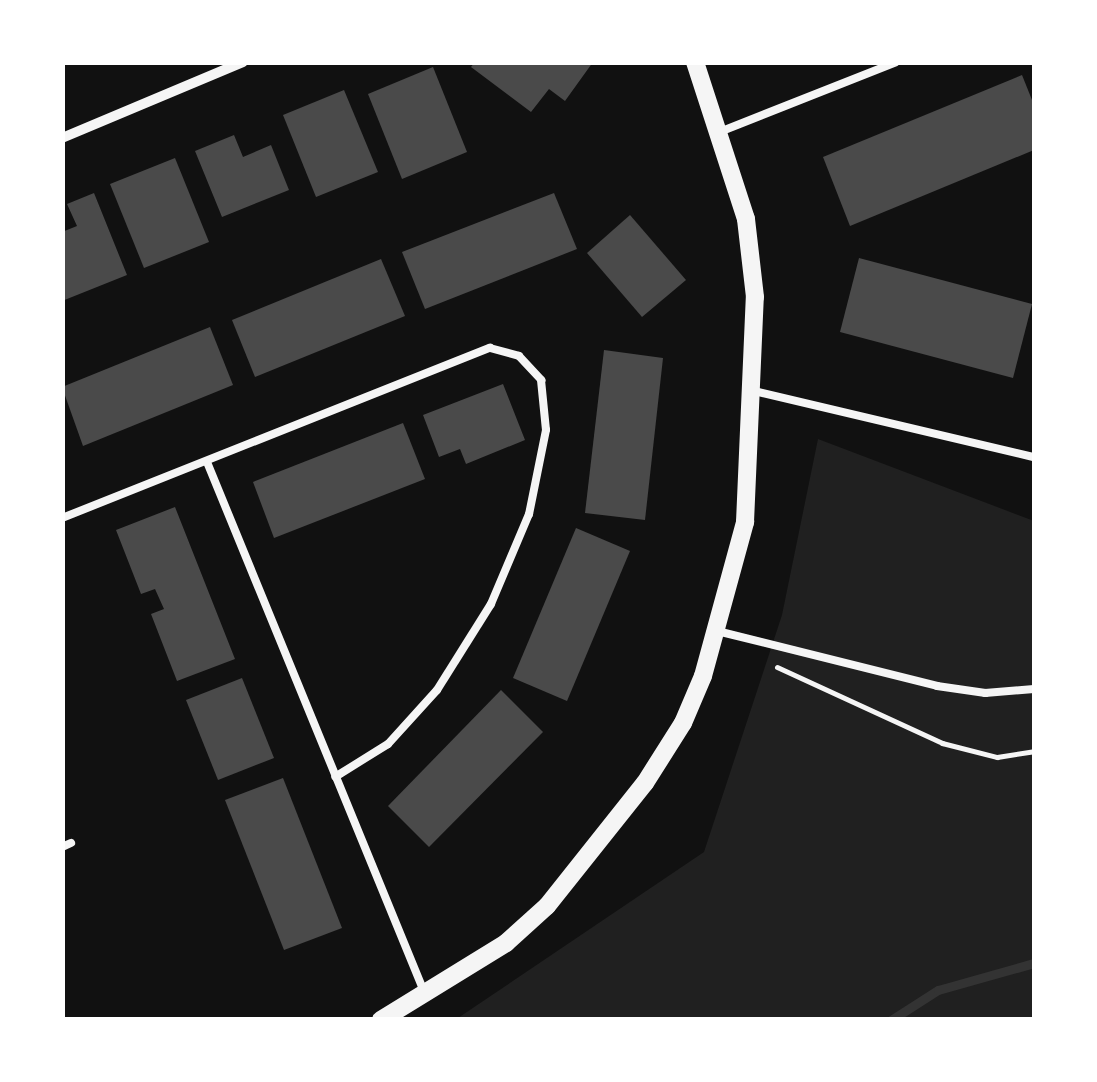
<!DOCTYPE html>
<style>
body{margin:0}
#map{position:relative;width:1097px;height:1082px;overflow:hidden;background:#111;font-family:Spectral,serif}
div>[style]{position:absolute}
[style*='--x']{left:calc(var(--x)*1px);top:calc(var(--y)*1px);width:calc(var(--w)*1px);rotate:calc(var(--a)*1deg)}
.green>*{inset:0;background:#202020}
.stream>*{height:9px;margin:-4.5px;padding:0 4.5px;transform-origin:4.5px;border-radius:4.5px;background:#333}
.building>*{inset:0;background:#4a4a4a}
.path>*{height:5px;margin:-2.5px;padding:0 2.5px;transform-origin:2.5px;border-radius:2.5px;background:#f5f5f5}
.service>*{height:8px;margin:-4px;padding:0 4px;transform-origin:4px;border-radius:4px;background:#f5f5f5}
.minor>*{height:10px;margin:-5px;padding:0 5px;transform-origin:5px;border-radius:5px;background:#f5f5f5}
.tertiary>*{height:18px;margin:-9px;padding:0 9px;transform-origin:9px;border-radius:9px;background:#f5f5f5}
span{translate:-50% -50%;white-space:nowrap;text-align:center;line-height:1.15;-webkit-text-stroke:8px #fff;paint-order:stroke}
.frame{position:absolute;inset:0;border:65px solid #fff;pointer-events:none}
</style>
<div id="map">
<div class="green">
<i style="clip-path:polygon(818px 439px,1034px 521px,1034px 1019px,455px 1020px,704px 852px,782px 615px)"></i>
</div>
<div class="stream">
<i style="--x:891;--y:1020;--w:56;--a:-32.6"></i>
<i style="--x:938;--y:990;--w:100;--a:-15.7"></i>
</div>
<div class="building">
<i style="clip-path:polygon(475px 62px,593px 62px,565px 101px,549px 89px,531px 112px,471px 67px)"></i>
<i style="clip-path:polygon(433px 67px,467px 152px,402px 179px,368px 94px)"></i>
<i style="clip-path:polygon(1022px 75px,1034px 105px,1034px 150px,850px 226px,823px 157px)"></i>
<i style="clip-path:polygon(344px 90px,378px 172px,316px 197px,283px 115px)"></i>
<i style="clip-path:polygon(234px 135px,243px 157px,271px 145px,289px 190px,222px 217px,195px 151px)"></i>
<i style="clip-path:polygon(175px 158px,209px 242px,144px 268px,110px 184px)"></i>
<i style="clip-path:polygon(94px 193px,127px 275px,62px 301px,62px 232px,77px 226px,67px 204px)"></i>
<i style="clip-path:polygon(554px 193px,577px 249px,425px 309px,402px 252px)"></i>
<i style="clip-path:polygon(630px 215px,686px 280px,642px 317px,587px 253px)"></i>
<i style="clip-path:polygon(859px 258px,1032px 304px,1013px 378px,840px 332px)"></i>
<i style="clip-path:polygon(381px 259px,405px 316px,255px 377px,232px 320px)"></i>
<i style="clip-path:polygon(210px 327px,233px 385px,83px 446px,62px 387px)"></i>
<i style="clip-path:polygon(604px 350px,663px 358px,645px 520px,585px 513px)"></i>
<i style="clip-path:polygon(503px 384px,525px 440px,466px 464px,460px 449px,439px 457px,423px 415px)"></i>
<i style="clip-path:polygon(403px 423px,425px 479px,274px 538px,253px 482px)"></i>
<i style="clip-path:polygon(175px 507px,235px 659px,177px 681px,151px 614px,164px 609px,155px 589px,141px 594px,116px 530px)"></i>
<i style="clip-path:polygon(576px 528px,630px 551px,567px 701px,513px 678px)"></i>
<i style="clip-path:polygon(242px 678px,274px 758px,218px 780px,186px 700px)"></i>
<i style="clip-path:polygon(501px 690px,543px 732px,429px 847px,388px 806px)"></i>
<i style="clip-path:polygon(283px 778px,342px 928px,284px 950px,225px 800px)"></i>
</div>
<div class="path">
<i style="--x:777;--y:667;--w:182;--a:24.7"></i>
<i style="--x:942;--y:743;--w:57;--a:14.3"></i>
<i style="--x:997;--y:757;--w:37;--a:-9"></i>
</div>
<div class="service">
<i style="--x:722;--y:131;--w:187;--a:-21.6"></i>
<i style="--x:754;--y:391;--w:288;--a:13.3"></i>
<i style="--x:207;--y:462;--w:575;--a:67.72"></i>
<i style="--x:62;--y:518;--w:461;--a:-21.7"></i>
<i style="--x:490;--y:348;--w:30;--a:15"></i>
<i style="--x:519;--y:356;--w:33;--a:47"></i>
<i style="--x:541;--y:380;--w:50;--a:84.3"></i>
<i style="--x:546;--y:430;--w:86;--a:101.4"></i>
<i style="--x:529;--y:514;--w:98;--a:112.9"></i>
<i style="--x:491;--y:604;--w:102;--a:122.1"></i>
<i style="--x:437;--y:690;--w:73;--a:132.2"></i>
<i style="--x:388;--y:744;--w:62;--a:148.1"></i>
<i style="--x:717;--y:631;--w:227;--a:14"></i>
<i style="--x:937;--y:686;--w:49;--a:8.3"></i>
<i style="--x:985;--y:693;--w:49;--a:-4.7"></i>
<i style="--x:62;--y:847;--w:10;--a:-24"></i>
</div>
<div class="minor">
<i style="--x:62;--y:138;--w:196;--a:-22.8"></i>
</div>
<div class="tertiary">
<i style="--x:381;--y:1020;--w:147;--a:-31.6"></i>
<i style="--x:506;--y:943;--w:55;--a:-42.1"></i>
<i style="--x:547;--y:906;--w:157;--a:-51.5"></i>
<i style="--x:645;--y:783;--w:71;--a:-57.7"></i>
<i style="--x:683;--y:723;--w:51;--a:-66.9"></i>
<i style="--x:703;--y:676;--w:160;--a:-74.7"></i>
<i style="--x:745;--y:522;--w:225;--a:-87.5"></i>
<i style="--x:755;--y:297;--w:79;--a:-96.6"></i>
<i style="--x:746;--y:219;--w:165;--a:-108"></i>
</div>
<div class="frame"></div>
</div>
